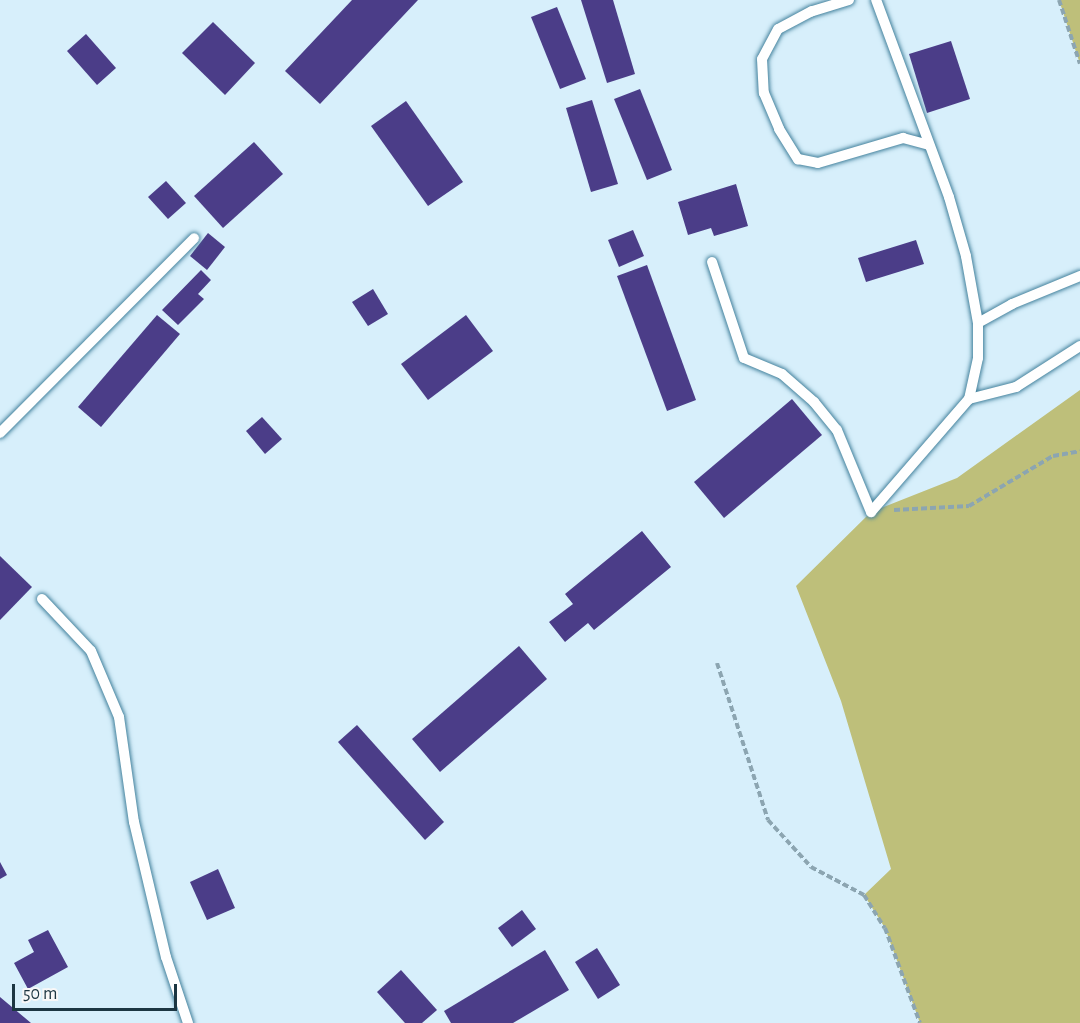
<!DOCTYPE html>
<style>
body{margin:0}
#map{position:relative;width:1080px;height:1023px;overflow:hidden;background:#d7effb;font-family:"Alegreya Sans",sans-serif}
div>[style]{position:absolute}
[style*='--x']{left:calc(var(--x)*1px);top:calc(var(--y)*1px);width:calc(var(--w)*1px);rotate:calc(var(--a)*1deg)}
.green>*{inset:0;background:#bebf7a}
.building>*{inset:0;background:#4b3d88}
.path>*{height:4px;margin-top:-2px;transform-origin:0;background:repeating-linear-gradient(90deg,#8ca5b1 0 6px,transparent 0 9px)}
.roads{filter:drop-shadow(0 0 2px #44829d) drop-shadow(0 0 2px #44829d)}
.service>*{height:10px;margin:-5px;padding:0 5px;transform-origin:5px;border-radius:5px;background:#fff}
span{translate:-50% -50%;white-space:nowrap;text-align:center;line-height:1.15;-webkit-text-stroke:6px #f8f8f8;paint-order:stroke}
.scale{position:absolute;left:12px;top:984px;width:165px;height:27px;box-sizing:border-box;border:3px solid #1c3642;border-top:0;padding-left:8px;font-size:18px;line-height:21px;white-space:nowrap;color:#1c3642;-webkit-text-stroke:4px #f8f8f8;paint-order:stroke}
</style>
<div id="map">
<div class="green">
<i style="clip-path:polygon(1059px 0,1080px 0,1080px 64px)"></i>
<i style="clip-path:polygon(1080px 390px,1080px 1023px,920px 1023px,885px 928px,864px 895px,891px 869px,841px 701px,796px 586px,871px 512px,957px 478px)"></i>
</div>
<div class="building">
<i style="clip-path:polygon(352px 0,418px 0,320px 104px,285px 71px)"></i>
<i style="clip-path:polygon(581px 0,613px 0,635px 74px,607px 83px)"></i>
<i style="clip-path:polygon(557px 7px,586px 79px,560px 89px,531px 17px)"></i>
<i style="clip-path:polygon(213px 22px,255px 63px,225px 95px,182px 53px)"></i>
<i style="clip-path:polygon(86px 34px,116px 68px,97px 85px,67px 51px)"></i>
<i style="clip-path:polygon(951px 41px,970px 99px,927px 113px,909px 54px)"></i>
<i style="clip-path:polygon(640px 89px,672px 170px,647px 180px,614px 99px)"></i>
<i style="clip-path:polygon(592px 100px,618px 184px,591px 192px,566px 108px)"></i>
<i style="clip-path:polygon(406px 101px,463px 182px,428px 206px,371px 126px)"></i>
<i style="clip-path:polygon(254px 142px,283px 174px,223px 228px,194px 196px)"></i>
<i style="clip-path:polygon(166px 181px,186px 203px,168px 219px,148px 197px)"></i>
<i style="clip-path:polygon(736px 184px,748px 226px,714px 236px,711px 228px,688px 235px,678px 202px)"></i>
<i style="clip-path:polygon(633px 230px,644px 256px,619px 267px,608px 240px)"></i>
<i style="clip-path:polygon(208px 233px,225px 247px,207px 270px,190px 256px)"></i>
<i style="clip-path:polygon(916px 240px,924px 264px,866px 282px,858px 258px)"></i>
<i style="clip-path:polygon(647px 265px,696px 400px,667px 411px,617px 276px)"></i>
<i style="clip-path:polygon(201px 270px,211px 280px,198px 294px,204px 299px,178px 325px,162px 310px)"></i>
<i style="clip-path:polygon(373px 289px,388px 314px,368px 326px,352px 302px)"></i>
<i style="clip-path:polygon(157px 315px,180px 334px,101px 427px,78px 407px)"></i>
<i style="clip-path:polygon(466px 315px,493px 351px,428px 400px,401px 364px)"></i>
<i style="clip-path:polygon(792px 399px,822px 435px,724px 518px,694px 482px)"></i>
<i style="clip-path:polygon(262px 417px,282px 439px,265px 454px,246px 431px)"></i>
<i style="clip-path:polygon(642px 531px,671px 567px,594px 630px,588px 623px,565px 642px,549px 622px,573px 604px,565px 594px)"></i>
<i style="clip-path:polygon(0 556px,32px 587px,0 620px)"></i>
<i style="clip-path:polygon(519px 646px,547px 679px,440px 772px,412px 739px)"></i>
<i style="clip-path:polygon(357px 725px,444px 822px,425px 840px,338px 742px)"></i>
<i style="clip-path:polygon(0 862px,7px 875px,0 879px)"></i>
<i style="clip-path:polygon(218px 869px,235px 908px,207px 920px,190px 882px)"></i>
<i style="clip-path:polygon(522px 910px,536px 929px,512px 947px,498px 928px)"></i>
<i style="clip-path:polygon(48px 930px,68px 967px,28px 989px,14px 963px,34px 952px,28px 940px)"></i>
<i style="clip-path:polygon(597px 948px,620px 985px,598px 999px,575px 962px)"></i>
<i style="clip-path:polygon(545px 950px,569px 990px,513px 1023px,451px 1023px,444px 1011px)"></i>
<i style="clip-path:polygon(401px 970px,437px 1010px,422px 1023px,405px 1023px,377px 992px)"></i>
<i style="clip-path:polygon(0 997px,31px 1023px,0 1023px)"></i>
</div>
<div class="path">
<i style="--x:1059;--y:0;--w:67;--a:71.8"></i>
<i style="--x:894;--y:510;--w:75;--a:-3.1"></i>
<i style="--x:969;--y:506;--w:98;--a:-30.8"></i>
<i style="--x:1053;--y:456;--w:27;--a:-10"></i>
<i style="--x:717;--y:663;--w:165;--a:72"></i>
<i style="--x:768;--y:820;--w:64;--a:47.5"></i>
<i style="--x:811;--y:867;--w:60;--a:27.8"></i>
<i style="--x:864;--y:895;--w:39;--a:58"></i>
<i style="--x:885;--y:928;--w:101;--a:69.8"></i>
</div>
<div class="roads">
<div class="service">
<i style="--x:849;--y:0;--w:39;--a:163"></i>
<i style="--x:812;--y:11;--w:38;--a:152"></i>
<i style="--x:778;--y:29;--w:34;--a:118"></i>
<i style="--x:762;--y:59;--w:34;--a:87"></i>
<i style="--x:764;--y:93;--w:39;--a:67"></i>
<i style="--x:779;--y:129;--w:36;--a:58"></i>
<i style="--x:798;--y:159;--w:20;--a:11"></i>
<i style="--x:818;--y:163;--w:89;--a:-16.4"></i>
<i style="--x:903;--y:138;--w:27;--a:15"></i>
<i style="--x:712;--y:262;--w:101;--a:71.6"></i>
<i style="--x:744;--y:358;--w:41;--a:22.8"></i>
<i style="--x:782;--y:374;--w:43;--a:41.2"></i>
<i style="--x:814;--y:402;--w:36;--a:51"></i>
<i style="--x:837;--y:430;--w:89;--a:67.5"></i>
<i style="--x:978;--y:323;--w:39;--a:-29"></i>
<i style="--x:1012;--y:304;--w:74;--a:-22.4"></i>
<i style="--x:969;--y:399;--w:49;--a:-14.3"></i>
<i style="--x:1016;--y:387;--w:76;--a:-32.6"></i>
<i style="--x:0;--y:433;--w:275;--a:-45.1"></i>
<i style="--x:871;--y:512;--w:150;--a:-49.1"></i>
<i style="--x:969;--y:399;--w:42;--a:-77.6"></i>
<i style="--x:978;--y:358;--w:35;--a:-90"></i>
<i style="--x:978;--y:323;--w:68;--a:-100.2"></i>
<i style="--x:966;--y:256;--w:61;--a:-106.1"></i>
<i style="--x:949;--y:197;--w:210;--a:-110.3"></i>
<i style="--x:42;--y:599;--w:71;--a:46.7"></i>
<i style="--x:91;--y:651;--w:72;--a:67"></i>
<i style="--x:119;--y:717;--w:106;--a:81.9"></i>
<i style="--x:134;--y:822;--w:139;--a:76.7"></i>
<i style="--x:166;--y:957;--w:70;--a:71.6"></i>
</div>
</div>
<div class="scale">50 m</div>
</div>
